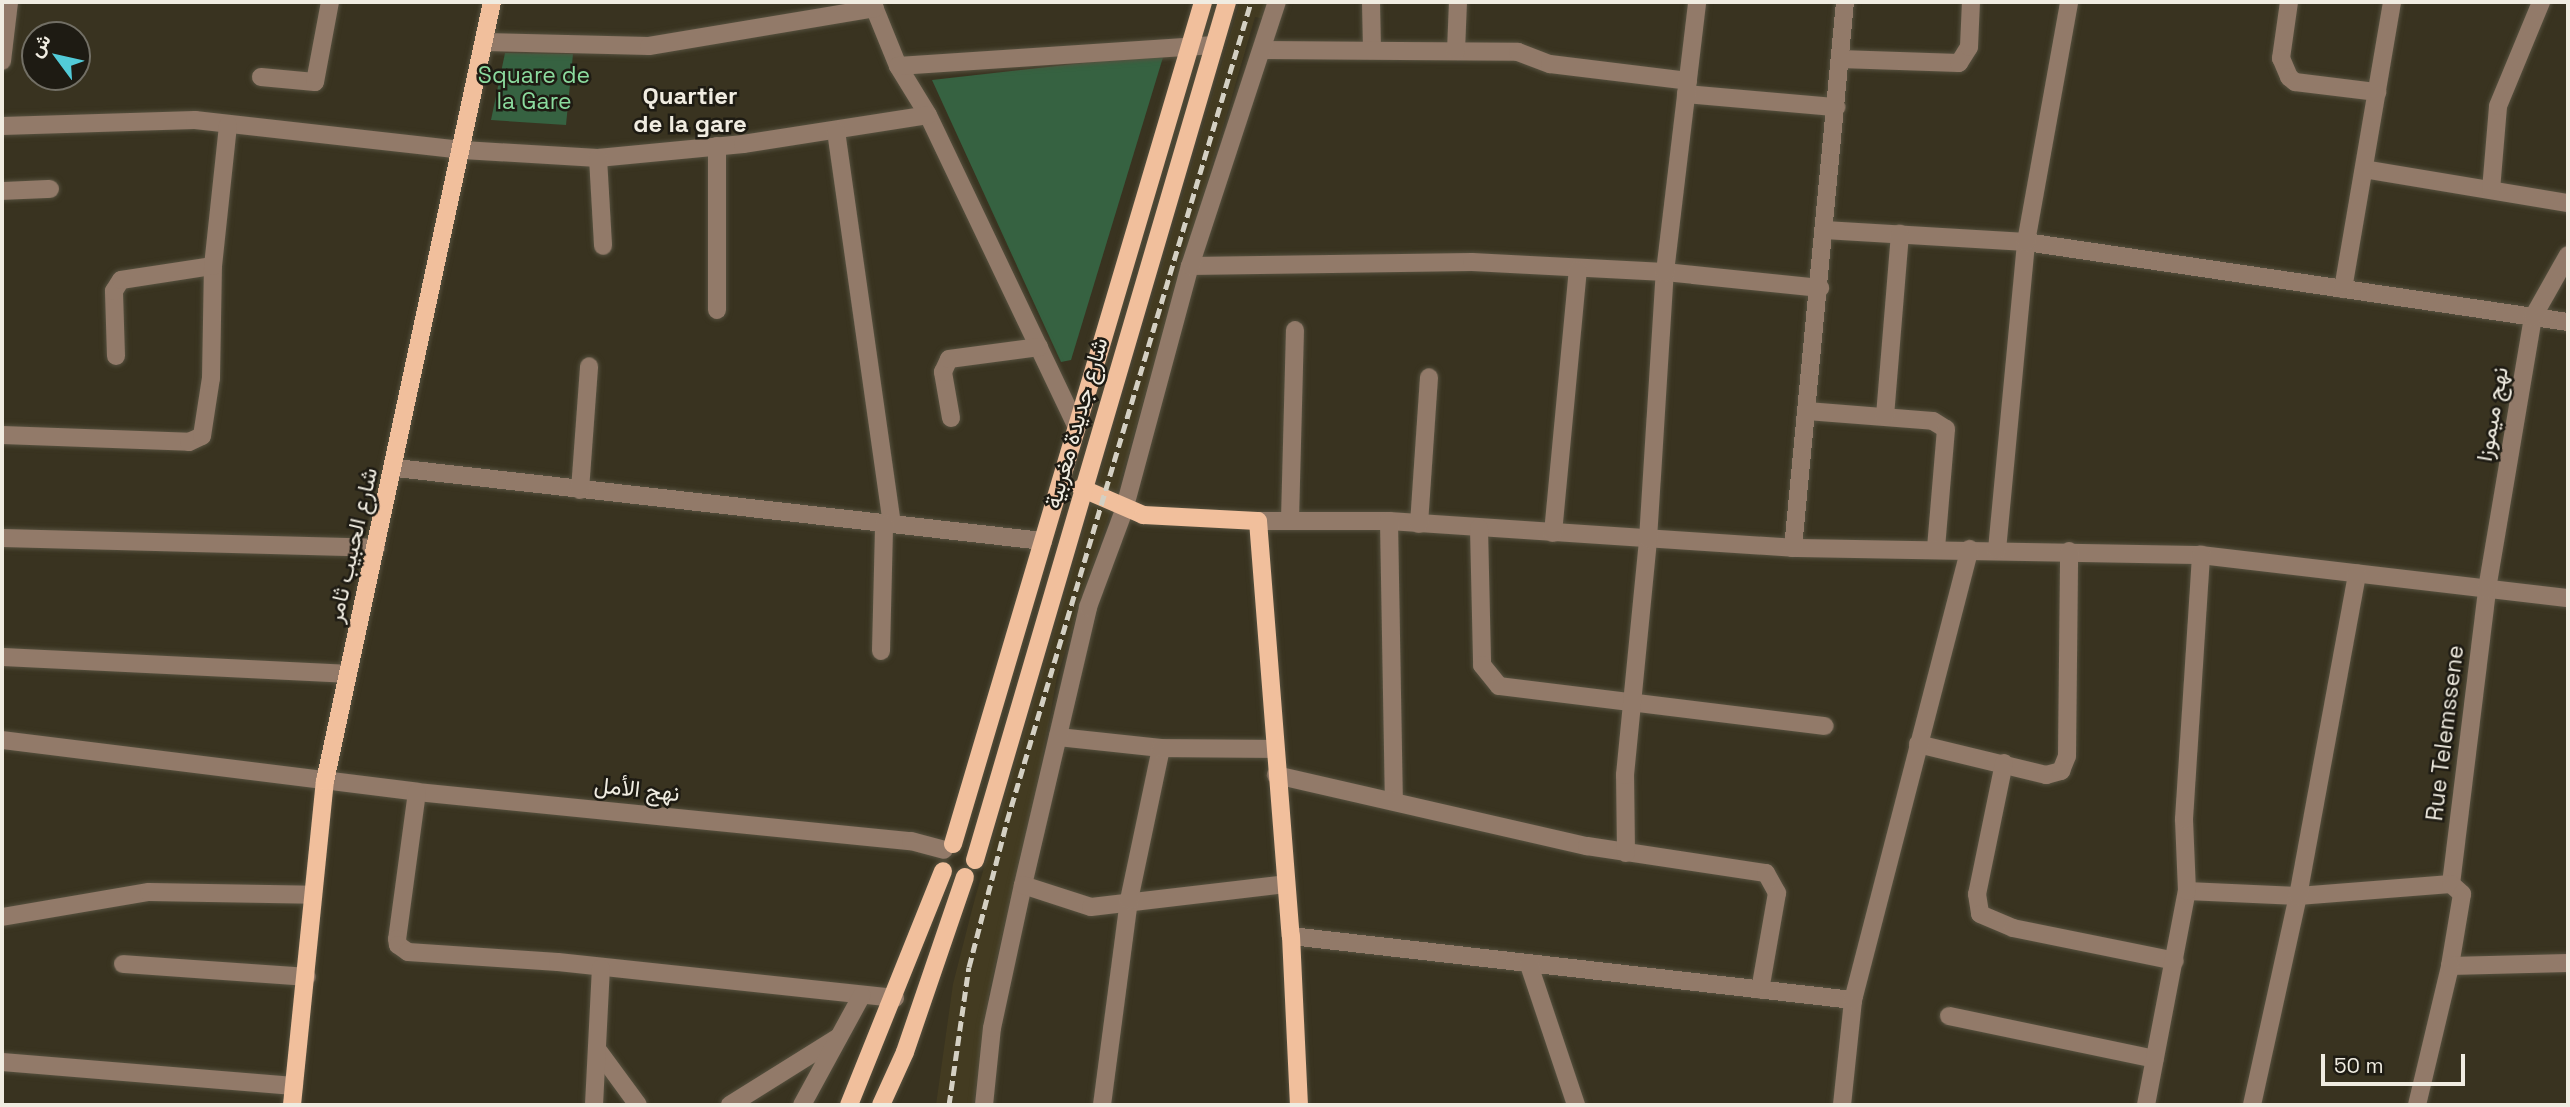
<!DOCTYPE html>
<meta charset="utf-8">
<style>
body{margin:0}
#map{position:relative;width:2570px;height:1107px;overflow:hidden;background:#393320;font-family:"Space Grotesk",Vazirmatn,sans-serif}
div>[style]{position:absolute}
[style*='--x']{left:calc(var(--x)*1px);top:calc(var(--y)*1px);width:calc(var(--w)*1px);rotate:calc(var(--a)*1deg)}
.built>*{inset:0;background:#433b21}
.green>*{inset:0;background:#366241}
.roads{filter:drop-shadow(0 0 2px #56513f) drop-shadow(0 0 2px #56513f)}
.minor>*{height:18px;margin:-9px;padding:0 9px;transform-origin:9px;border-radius:9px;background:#927a69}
.major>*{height:18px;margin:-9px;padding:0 9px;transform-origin:9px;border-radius:9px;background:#f1bf9c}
.rail>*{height:5px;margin-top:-2.5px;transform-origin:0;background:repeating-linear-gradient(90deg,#d4d0c3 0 10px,transparent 0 15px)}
span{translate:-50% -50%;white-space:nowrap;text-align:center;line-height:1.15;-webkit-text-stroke:5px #1e1b13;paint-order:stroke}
.park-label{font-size:23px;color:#8bdb9e}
.street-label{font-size:23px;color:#f0ece1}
.neighbourhood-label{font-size:24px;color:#f0ece1;font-weight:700}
.frame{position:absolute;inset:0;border:4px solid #f0ece1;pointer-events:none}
.north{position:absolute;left:21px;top:21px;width:70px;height:70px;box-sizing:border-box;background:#1e1b13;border:2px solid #726f65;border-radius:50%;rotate:303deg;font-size:19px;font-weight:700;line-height:28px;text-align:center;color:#f0ece1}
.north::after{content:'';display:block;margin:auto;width:24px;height:32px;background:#52cbd8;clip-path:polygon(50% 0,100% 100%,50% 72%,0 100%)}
.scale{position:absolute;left:2321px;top:1054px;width:144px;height:32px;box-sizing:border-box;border:4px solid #f0ece1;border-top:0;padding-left:9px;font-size:21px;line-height:24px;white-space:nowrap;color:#f0ece1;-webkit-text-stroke:5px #1e1b13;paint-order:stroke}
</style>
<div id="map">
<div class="built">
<i style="clip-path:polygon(1240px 2px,1269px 2px,1264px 19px,1255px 17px,1119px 486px,1057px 677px,1034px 805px,990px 987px,974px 1105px,936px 1105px,953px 984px,975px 898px)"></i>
</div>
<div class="green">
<i style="clip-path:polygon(505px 53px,573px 54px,566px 125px,491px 120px)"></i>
<i style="clip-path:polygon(1164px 54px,1071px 360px,1061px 362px,932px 80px)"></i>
</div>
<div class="roads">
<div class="minor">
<i style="--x:872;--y:2;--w:69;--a:67.9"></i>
<i style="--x:898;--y:66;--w:57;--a:58.5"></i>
<i style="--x:928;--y:115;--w:346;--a:64.5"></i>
<i style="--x:1371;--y:2;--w:48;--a:88.8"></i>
<i style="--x:2289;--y:2;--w:57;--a:98.1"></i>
<i style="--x:2281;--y:58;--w:21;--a:67"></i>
<i style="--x:2289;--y:77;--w:8;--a:40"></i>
<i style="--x:2295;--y:82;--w:83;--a:7"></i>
<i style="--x:485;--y:42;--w:164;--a:1.4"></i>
<i style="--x:649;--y:46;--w:229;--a:-9.5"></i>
<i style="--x:1262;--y:50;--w:256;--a:0.4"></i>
<i style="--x:1518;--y:52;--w:34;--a:21"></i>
<i style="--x:1550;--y:64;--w:139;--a:7"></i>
<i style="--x:1456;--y:51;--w:49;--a:-87.7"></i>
<i style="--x:1840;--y:59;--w:119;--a:1.9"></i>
<i style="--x:1959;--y:63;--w:19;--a:-58"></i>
<i style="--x:1969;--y:47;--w:45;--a:-87.5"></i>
<i style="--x:2;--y:61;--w:59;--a:-83.2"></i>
<i style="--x:898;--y:66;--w:317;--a:-3.8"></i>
<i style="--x:261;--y:77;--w:54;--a:5.3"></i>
<i style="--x:315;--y:82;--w:81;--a:-79.4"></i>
<i style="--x:1686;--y:94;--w:151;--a:5"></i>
<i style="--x:2;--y:126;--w:193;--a:-1.8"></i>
<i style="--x:195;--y:120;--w:270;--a:6.4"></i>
<i style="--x:463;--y:150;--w:135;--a:3.4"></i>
<i style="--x:598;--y:158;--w:146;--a:-5.5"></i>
<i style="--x:743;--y:144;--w:187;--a:-8.9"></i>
<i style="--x:836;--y:131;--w:397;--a:81.9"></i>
<i style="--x:598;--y:158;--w:88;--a:86.7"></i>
<i style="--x:2364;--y:169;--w:207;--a:9.5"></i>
<i style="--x:2491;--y:190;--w:84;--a:-85.2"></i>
<i style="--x:2498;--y:106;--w:113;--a:-67.5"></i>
<i style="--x:2;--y:191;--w:48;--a:-2.4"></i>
<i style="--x:1825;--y:230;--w:201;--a:3.4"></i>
<i style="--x:2026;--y:242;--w:548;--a:8.4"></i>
<i style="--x:1190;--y:266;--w:282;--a:-0.8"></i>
<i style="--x:1472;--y:262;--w:193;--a:3"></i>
<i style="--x:1665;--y:272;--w:156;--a:5.9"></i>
<i style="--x:2343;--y:289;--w:291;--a:-80.3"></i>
<i style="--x:717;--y:310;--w:164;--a:-90"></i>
<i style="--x:116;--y:356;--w:65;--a:-91.8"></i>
<i style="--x:114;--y:291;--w:13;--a:-58"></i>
<i style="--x:121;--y:280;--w:93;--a:-8.7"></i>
<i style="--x:1807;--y:411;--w:126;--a:4.5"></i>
<i style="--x:1933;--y:421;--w:15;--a:32"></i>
<i style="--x:1946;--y:429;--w:120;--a:94.8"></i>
<i style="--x:1885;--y:416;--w:183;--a:-85.3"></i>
<i style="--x:951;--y:418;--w:47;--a:-99.9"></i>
<i style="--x:943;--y:372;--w:14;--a:-65"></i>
<i style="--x:949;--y:359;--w:91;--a:-7.6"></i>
<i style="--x:2;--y:435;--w:187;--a:2.1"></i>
<i style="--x:189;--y:442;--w:14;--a:-25"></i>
<i style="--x:202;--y:436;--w:59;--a:-81.2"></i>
<i style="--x:211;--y:378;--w:112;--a:-89"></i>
<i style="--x:213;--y:266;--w:142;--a:-83.9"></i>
<i style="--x:396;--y:468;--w:651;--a:6.44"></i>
<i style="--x:580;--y:490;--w:124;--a:-85.8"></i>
<i style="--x:1290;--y:520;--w:190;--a:-88.5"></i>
<i style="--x:1258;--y:521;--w:131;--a:0"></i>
<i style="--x:1389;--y:521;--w:405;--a:3.8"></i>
<i style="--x:1793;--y:548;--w:408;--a:1"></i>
<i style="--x:2201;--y:555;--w:370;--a:6.7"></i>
<i style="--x:1389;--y:521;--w:280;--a:89"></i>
<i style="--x:1419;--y:524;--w:147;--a:-86.1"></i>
<i style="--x:1479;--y:528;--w:137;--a:88.7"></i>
<i style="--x:1482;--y:665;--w:27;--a:51"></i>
<i style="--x:1499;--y:686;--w:328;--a:7"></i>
<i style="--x:1553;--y:533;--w:264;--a:-84.6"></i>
<i style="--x:2;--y:538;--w:374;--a:1.5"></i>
<i style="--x:1793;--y:548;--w:548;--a:-84.56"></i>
<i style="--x:1997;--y:550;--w:309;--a:-84.6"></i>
<i style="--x:2026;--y:242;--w:244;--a:-79.8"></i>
<i style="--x:881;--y:651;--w:127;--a:-88.6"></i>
<i style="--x:2;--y:657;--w:345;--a:2.8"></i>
<i style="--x:1058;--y:737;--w:104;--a:6.1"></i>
<i style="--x:2;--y:740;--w:418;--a:7.1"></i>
<i style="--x:417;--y:792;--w:496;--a:5.7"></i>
<i style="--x:911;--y:841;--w:34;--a:15"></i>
<i style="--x:1918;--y:744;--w:132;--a:13.6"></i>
<i style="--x:2046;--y:775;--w:16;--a:-15"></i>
<i style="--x:2061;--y:771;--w:16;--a:-68"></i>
<i style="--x:2067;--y:756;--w:205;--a:-89.4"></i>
<i style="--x:2004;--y:763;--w:134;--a:101.6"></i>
<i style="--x:1977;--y:894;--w:20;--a:81"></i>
<i style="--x:1980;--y:914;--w:36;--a:23"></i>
<i style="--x:2013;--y:928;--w:165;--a:11.5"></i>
<i style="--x:1276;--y:775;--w:319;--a:12.9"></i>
<i style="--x:1587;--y:846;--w:181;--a:8.6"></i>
<i style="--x:1766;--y:873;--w:23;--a:61"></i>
<i style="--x:1777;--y:893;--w:98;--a:99.9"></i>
<i style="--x:417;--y:792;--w:148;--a:97.7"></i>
<i style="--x:397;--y:939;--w:6;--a:81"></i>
<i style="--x:398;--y:945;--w:12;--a:35"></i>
<i style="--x:408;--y:952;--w:150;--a:3.8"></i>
<i style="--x:558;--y:962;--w:339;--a:6.1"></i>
<i style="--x:1626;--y:853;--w:78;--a:-90.7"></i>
<i style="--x:1625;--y:775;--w:237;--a:-84.4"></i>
<i style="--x:1648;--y:539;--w:268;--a:-86.4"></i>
<i style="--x:1665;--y:272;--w:272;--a:-83.2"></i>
<i style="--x:2451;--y:884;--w:297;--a:-83"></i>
<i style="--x:2487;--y:589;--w:276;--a:-80.4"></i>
<i style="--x:2533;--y:317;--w:71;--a:-60.6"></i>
<i style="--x:1023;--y:885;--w:285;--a:-76.8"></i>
<i style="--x:1088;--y:607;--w:103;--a:-69.6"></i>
<i style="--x:1124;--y:510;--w:253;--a:-74.9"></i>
<i style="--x:1190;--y:266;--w:278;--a:-71.8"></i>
<i style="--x:2187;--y:891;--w:111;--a:2.6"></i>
<i style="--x:2298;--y:896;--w:153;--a:-4.5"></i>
<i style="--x:2451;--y:884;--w:15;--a:42"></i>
<i style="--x:2462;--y:894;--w:73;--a:99.5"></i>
<i style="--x:2450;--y:966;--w:118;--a:-1.5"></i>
<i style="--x:2;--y:917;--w:149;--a:-9.7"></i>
<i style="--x:149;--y:892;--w:164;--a:1"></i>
<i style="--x:1291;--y:936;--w:566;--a:6.5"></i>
<i style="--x:123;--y:964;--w:184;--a:4"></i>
<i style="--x:1529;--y:965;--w:148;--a:71.4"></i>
<i style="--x:1949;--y:1016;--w:210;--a:11.8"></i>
<i style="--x:597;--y:1049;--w:69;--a:53.8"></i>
<i style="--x:2;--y:1062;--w:293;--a:4.7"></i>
<i style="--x:594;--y:1105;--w:137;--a:-87.1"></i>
<i style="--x:730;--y:1105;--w:128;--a:-32"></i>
<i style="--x:802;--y:1105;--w:125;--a:-61.4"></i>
<i style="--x:984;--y:1105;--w:77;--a:-84.1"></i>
<i style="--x:992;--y:1028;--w:146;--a:-77.8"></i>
<i style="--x:1023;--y:885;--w:71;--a:17.9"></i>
<i style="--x:1091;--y:907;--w:196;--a:-6.7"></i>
<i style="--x:1102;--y:1105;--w:207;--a:-82.5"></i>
<i style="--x:1129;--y:900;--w:155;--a:-78.1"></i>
<i style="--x:1161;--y:748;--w:113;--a:0.5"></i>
<i style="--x:1842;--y:1105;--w:106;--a:-84"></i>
<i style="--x:1853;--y:1000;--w:466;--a:-75.5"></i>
<i style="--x:2146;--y:1105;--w:218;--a:-79.2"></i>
<i style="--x:2187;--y:891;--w:72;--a:-92.4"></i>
<i style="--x:2184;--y:819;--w:265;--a:-86.3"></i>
<i style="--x:2252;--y:1105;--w:214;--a:-77.6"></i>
<i style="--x:2298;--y:896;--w:328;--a:-79.6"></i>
<i style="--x:2417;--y:1105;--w:143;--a:-76.6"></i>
</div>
<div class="major">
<i style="--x:1081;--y:488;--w:68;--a:23.5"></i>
<i style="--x:1143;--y:515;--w:115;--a:3"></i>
<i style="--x:1258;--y:521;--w:416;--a:85.5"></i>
<i style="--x:1291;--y:936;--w:169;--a:87.3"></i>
<i style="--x:953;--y:844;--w:878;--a:-73.46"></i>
<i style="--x:975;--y:860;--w:894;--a:-73.63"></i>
<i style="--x:292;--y:1105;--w:326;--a:-84.2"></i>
<i style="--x:325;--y:781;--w:797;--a:-77.9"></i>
<i style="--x:849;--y:1105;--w:252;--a:-68.1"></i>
<i style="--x:881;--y:1105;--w:58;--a:-65.6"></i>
<i style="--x:905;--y:1052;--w:185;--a:-71.1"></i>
</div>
</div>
<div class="rail">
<i style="--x:949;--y:1105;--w:139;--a:-81.8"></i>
<i style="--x:969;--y:967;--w:151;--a:-75.4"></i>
<i style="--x:1007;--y:821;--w:855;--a:-73.41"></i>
</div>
<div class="park-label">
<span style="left:534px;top:88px">Square de<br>la Gare</span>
</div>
<div class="street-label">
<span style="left:2492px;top:414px;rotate:-80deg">نهج ميموزا</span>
<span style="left:1076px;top:423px;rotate:-74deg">شارع جديدة مغربية</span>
<span style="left:352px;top:545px;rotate:-77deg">شارع الحبيب ثامر</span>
<span style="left:2445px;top:733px;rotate:-83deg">Rue Telemssene</span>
<span style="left:637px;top:789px;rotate:6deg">نهج الأمل</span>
</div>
<div class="neighbourhood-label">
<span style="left:690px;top:110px">Quartier<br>de la gare</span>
</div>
<div class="frame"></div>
<div class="north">ش</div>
<div class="scale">50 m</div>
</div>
